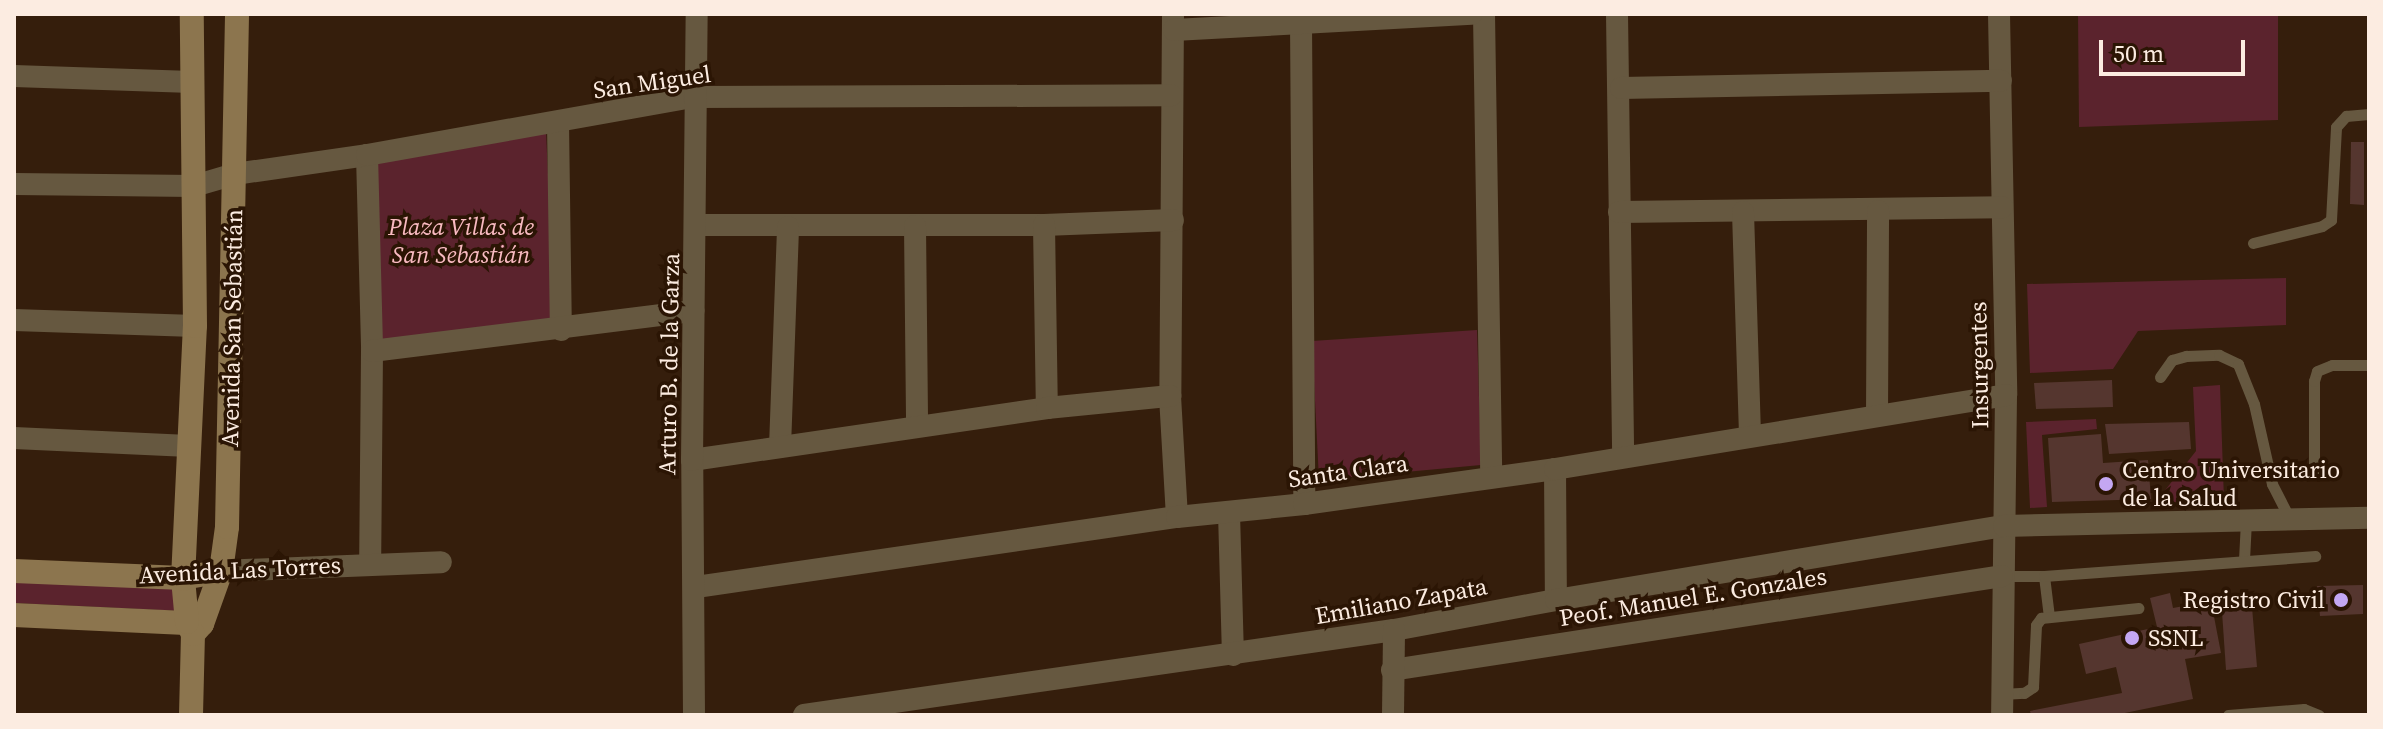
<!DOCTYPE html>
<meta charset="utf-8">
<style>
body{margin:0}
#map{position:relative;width:2383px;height:729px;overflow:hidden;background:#351e0c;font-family:"Source Serif 4",serif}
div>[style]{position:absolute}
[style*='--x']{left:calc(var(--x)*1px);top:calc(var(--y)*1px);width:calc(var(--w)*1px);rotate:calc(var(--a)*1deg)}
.green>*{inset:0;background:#5b232d}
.building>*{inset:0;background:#55362f}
.lane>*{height:11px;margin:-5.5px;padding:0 5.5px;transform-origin:5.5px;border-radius:5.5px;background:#665840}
.street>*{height:22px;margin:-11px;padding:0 11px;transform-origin:11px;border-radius:11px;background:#665840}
.secondary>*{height:24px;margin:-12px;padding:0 12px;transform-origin:12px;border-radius:12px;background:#8c754e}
.dots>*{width:22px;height:22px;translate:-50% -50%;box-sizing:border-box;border:4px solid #2b1504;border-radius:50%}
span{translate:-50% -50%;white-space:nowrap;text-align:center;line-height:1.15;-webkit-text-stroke:7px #2b1504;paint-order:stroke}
.street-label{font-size:24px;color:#fcece1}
.park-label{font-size:24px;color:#f9bac1;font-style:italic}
.poi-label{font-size:24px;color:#fcece1}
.left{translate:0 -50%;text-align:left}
.right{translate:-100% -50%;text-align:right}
.frame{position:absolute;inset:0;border:16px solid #fcece1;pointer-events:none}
.scale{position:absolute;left:2099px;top:40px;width:146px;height:36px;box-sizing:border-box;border:4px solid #fcece1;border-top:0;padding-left:10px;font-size:24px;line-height:28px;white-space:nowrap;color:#fcece1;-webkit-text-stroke:6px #2b1504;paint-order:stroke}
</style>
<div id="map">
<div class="green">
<i style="clip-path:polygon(2078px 14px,2278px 14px,2278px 120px,2079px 127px)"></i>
<i style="clip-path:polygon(546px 132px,555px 321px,376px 342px,372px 158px)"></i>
<i style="clip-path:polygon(2286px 278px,2286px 325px,2138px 331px,2113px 369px,2030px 373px,2027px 284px)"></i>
<i style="clip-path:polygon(1477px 330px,1481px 465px,1319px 480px,1312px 341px)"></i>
<i style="clip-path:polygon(2220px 385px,2224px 500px,2155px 503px,2196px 451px,2193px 387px)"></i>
<i style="clip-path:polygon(2096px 419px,2097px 429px,2042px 435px,2047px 507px,2030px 508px,2026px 422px)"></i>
<i style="clip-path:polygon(14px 582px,183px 588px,181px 611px,14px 603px)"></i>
</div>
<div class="building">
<i style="clip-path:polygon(2351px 142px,2364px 142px,2364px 205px,2350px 204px)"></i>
<i style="clip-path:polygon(2112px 380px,2113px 407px,2036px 409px,2034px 383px)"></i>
<i style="clip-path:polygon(2189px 422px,2191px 449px,2109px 454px,2105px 424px)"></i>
<i style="clip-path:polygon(2101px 434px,2103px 463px,2148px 460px,2151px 499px,2052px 502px,2048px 438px)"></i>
<i style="clip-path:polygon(2363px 585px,2363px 614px,2320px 616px,2317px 586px)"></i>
<i style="clip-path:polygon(2170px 593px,2173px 608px,2211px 601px,2221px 653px,2185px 659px,2193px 699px,2115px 715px,2031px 715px,2030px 711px,2122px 693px,2116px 667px,2086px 674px,2079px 644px,2157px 627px,2150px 598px)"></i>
<i style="clip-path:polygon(2251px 595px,2257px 667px,2226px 670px,2221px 597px)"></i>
</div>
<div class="lane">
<i style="--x:2253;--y:243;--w:71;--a:-13.8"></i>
<i style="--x:2322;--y:226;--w:11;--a:-34"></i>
<i style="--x:2331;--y:220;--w:93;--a:-86.9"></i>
<i style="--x:2336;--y:127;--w:15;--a:-48"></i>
<i style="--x:2346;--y:116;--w:23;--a:-5"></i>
<i style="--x:2160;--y:377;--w:21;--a:-55"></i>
<i style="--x:2172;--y:360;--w:15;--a:-16"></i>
<i style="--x:2186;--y:356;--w:33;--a:-2"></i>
<i style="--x:2219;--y:355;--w:21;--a:25"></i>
<i style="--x:2238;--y:364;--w:43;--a:68.2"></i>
<i style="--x:2254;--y:404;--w:82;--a:77.3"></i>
<i style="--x:2272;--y:484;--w:38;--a:63"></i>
<i style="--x:2314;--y:472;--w:91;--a:-90"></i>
<i style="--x:2314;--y:381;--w:10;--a:-73"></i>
<i style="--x:2317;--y:371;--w:16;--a:-22"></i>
<i style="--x:2332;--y:365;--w:37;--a:0"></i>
<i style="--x:2244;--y:560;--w:40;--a:-87.1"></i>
<i style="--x:2003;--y:576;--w:41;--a:0"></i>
<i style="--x:2044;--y:576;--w:39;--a:83"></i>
<i style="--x:2044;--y:576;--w:272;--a:-4.2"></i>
<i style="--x:2002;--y:694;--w:22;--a:-3"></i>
<i style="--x:2024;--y:693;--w:11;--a:-34"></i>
<i style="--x:2033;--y:687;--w:62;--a:-87.2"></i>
<i style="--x:2036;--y:625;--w:9;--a:-54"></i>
<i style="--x:2041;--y:618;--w:98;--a:-5.9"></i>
<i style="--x:2228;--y:715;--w:76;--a:-4.5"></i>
<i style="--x:2304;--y:709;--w:16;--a:22"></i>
</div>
<div class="street">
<i style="--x:1173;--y:14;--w:382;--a:90.4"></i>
<i style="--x:1170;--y:396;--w:121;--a:86.7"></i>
<i style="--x:1484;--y:14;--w:463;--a:89.1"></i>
<i style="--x:1617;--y:14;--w:442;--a:89.2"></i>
<i style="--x:1999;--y:14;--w:381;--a:88.9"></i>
<i style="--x:2006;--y:395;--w:320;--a:90.7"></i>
<i style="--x:1301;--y:22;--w:482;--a:89.6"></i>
<i style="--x:1174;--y:30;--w:298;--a:-3.1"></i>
<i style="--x:14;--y:76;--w:178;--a:1.9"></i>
<i style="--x:1621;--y:88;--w:380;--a:-1.1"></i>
<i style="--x:558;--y:123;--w:207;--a:89.2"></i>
<i style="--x:367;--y:155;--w:196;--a:88.5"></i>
<i style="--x:372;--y:351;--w:213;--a:90.5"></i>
<i style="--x:14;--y:184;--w:180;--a:0.6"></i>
<i style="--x:194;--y:186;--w:43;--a:-16.3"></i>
<i style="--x:235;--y:174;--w:133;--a:-8.2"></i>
<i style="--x:367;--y:155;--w:332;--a:-10.1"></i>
<i style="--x:694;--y:97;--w:477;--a:-0.2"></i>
<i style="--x:1619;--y:212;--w:383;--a:-0.7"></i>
<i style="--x:1743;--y:212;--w:223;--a:88.2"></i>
<i style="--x:697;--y:225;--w:347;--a:0"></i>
<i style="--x:1044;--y:225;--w:129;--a:-2.2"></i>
<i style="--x:1044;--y:225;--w:183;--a:89.1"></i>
<i style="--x:915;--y:226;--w:200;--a:89.4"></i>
<i style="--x:14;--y:320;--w:181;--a:1.9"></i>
<i style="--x:372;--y:351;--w:324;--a:-7.1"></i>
<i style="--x:1877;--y:415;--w:204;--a:-89.7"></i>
<i style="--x:14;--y:438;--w:175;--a:2.6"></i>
<i style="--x:780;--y:447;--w:220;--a:-87.9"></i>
<i style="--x:692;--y:460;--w:359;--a:-8.3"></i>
<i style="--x:1047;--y:408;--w:124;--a:-5.6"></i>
<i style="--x:1555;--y:469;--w:131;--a:89.6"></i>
<i style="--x:1229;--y:513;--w:142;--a:88.4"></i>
<i style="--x:221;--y:571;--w:220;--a:-2.3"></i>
<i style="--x:696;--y:587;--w:486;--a:-8.3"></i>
<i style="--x:1177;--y:517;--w:128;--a:-5.8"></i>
<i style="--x:1304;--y:504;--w:253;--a:-7.9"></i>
<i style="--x:1555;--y:469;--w:457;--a:-9.3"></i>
<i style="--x:1392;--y:670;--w:617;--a:-8.76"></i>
<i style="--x:694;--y:715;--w:255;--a:-90.4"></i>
<i style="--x:692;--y:460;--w:446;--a:-89.4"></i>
<i style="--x:804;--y:715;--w:596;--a:-8.2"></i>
<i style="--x:1394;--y:630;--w:165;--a:-10.5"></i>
<i style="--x:1556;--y:600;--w:454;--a:-9.4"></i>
<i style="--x:2004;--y:526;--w:365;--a:-1.3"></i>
<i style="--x:1393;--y:715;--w:85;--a:-89.3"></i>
</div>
<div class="secondary">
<i style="--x:14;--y:571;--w:169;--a:2.4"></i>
<i style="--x:183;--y:578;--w:39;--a:-10"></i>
<i style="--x:14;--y:615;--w:188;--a:2.7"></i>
<i style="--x:193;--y:634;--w:13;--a:-48"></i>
<i style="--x:202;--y:624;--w:56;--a:-70.3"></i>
<i style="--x:221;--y:571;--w:44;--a:-82.2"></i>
<i style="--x:227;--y:527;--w:513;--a:-88.88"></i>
<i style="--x:191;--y:715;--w:81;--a:-88.6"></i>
<i style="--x:193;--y:634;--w:13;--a:-117"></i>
<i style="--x:187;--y:622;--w:43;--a:-95.3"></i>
<i style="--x:183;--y:579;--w:253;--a:-87.3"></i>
<i style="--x:195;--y:326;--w:312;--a:-90.6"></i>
</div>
<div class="dots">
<i style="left:2106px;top:484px;background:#c4a7f2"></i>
<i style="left:2341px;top:600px;background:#c4a7f2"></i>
<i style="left:2132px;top:638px;background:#c4a7f2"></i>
</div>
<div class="street-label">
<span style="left:652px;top:82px;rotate:-8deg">San Miguel</span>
<span style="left:232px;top:328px;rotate:-89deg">Avenida San Sebastián</span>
<span style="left:669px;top:364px;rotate:-89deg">Arturo B. de la Garza</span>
<span style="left:1979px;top:365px;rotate:-91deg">Insurgentes</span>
<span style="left:1348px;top:471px;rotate:-8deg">Santa Clara</span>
<span style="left:240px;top:570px;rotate:-3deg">Avenida Las Torres</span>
<span style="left:1693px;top:597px;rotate:-9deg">Peof. Manuel E. Gonzales</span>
<span style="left:1401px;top:601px;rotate:-10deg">Emiliano Zapata</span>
</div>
<div class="park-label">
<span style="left:461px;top:241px">Plaza Villas de<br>San Sebastián</span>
</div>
<div class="poi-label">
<span class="left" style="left:2122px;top:484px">Centro Universitario<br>de la Salud</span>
<span class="right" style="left:2325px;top:600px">Registro Civil</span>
<span class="left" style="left:2148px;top:638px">SSNL</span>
</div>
<div class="frame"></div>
<div class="scale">50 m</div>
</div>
